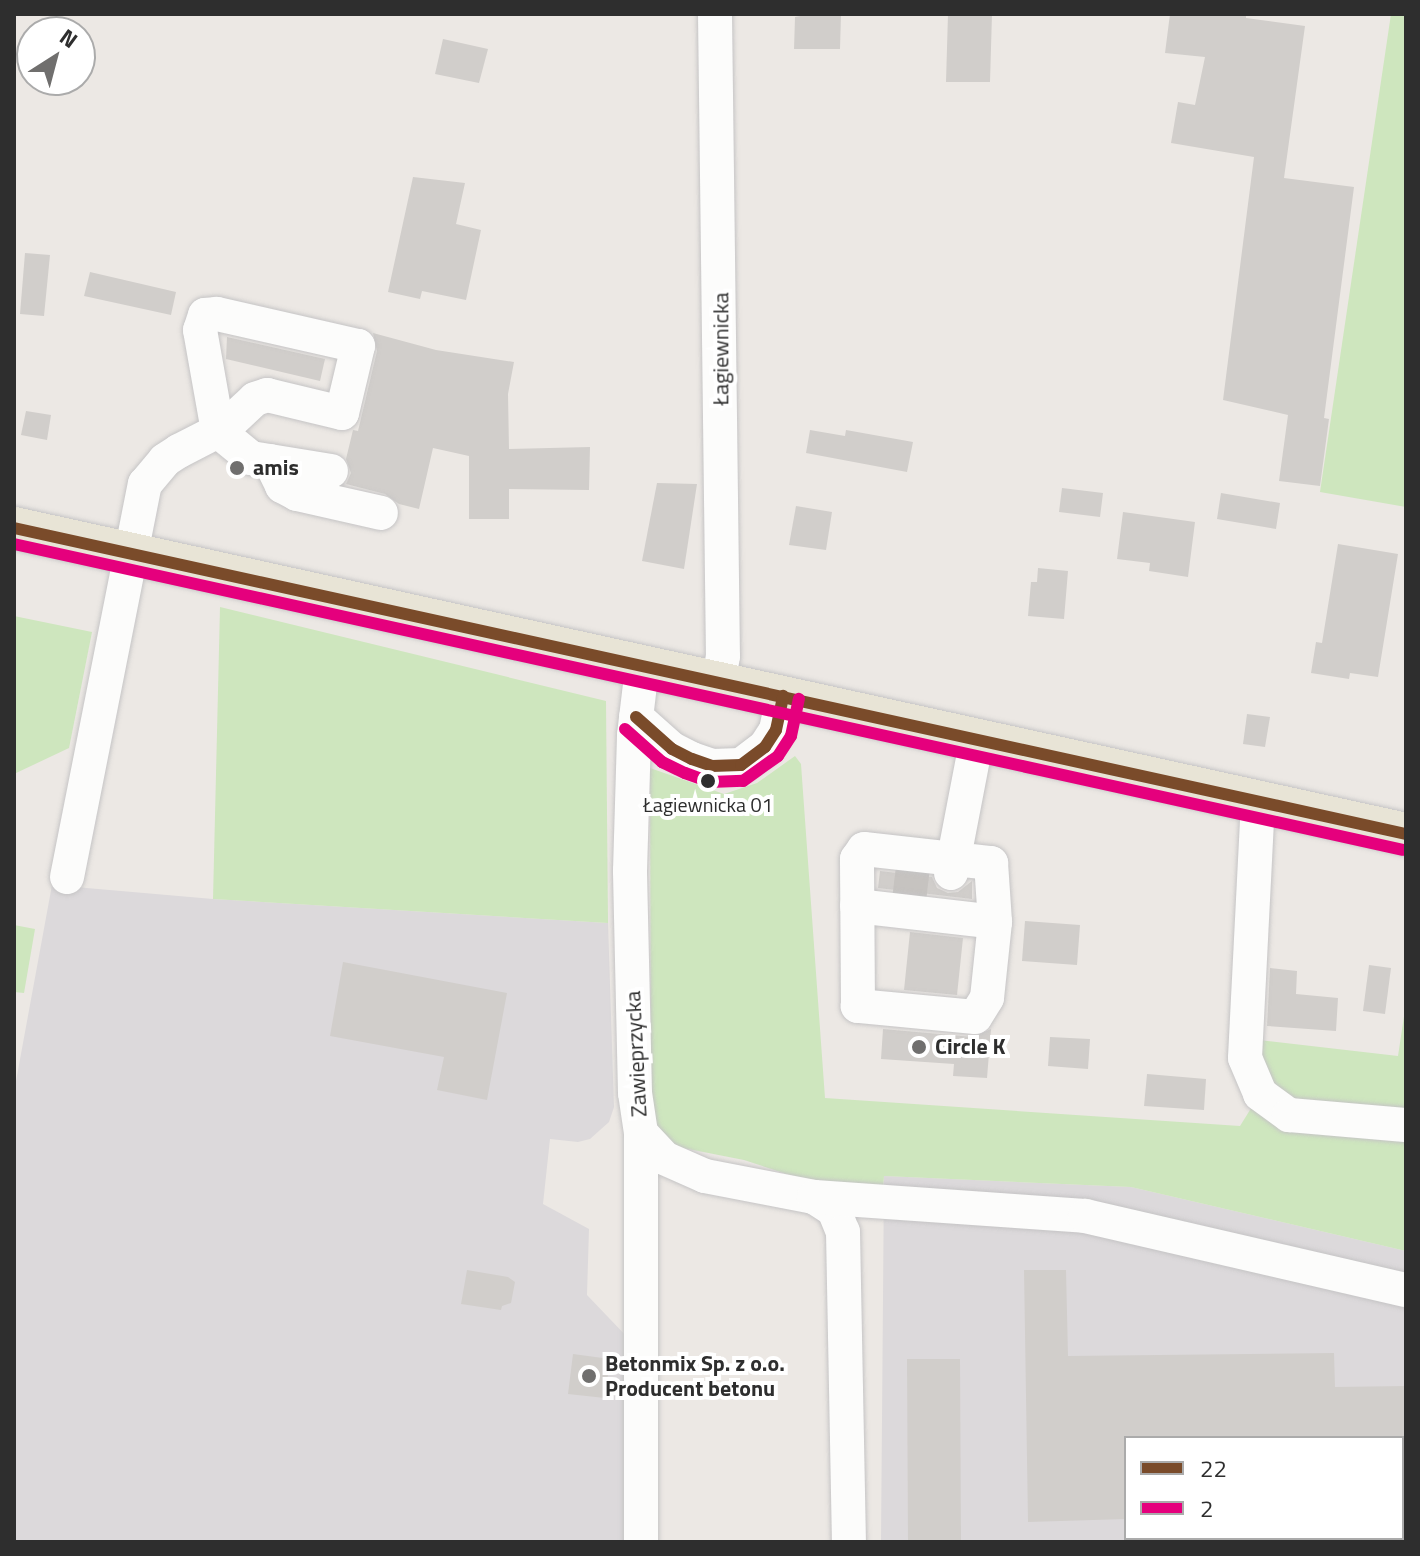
<!DOCTYPE html>
<meta charset="utf-8">
<style>
body{margin:0}
#map{position:relative;width:1420px;height:1556px;overflow:hidden;background:#ece8e4;font-family:"Titillium Web",sans-serif}
div>[style]{position:absolute}
[style*='--x']{left:calc(var(--x)*1px);top:calc(var(--y)*1px);width:calc(var(--w)*1px);rotate:calc(var(--a)*1deg)}
.industrial>*{inset:0;background:#dcd9db}
.green>*{inset:0;background:#cee6be}
.building>*{inset:0;background:#d1cecb}
.minor-tunnel>*{height:34px;margin-top:-17px;transform-origin:0;background:repeating-linear-gradient(90deg,#c6c3c0 0 34px,transparent 0 51px)}
.roads{filter:drop-shadow(0 0 2px #c5c4c5) drop-shadow(0 0 2px #c5c4c5)}
.minor>*{height:34px;margin:-17px;padding:0 17px;transform-origin:17px;border-radius:17px;background:#fcfcfb}
.major>*{height:42px;margin:-21px;padding:0 21px;transform-origin:21px;border-radius:21px;background:#e8e4d6}
.bus-1>*{height:12px;margin:-6px;padding:0 6px;transform-origin:6px;border-radius:6px;background:#7a4b2a}
.bus-2>*{height:12px;margin:-6px;padding:0 6px;transform-origin:6px;border-radius:6px;background:#e5007d}
.dots>*{width:22px;height:22px;translate:-50% -50%;box-sizing:border-box;border:4px solid #fff;border-radius:50%}
span{translate:-50% -50%;white-space:nowrap;text-align:center;line-height:1.15;-webkit-text-stroke:8px #fff;paint-order:stroke}
.bus-label{font-size:20px;color:#2e2e2e}
.street-label{font-size:22px;color:#2e2e2e}
.poi-label{font-size:22px;color:#2e2e2e;font-weight:700}
.left{translate:0 -50%;text-align:left}
.frame{position:absolute;inset:0;border:16px solid #2e2e2e;pointer-events:none}
.legend{position:absolute;left:1124px;top:1436px;width:280px;height:104px;box-sizing:border-box;background:#fff;border:2px solid #ababab;margin:0;padding:10px 14px;list-style:none;font-size:24px;color:#2e2e2e}
.legend li{display:flex;align-items:center;gap:16px;height:40px}
.legend b{width:40px;border:2px solid #ababab}
.north{position:absolute;left:16px;top:16px;width:80px;height:80px;box-sizing:border-box;background:#fff;border:2px solid #ababab;border-radius:50%;rotate:36deg;font-size:22px;font-weight:700;line-height:32px;text-align:center;color:#2e2e2e}
.north::after{content:'';display:block;margin:auto;width:28px;height:36px;background:#706f6e;clip-path:polygon(50% 0,100% 100%,50% 72%,0 100%)}
</style>
<div id="map">
<div class="industrial">
<i style="clip-path:polygon(52px 885px,213px 899px,608px 923px,614px 1107px,609px 1122px,590px 1139px,578px 1142px,550px 1139px,543px 1204px,589px 1229px,587px 1295px,630px 1340px,625px 1542px,14px 1542px,14px 1092px)"></i>
<i style="clip-path:polygon(evenodd,884px 1176px,1131px 1187px,1406px 1251px,1406px 1542px,881px 1542px,884px 1176px,1126px 1438px,1402px 1438px,1402px 1538px,1126px 1538px,1126px 1438px)"></i>
</div>
<div class="green">
<i style="clip-path:polygon(1391px 14px,1406px 14px,1406px 507px,1320px 492px)"></i>
<i style="clip-path:polygon(220px 607px,606px 701px,608px 923px,213px 899px)"></i>
<i style="clip-path:polygon(14px 616px,92px 632px,69px 748px,14px 774px)"></i>
<i style="clip-path:polygon(795px 756px,801px 764px,825px 1098px,1240px 1126px,1260px 1094px,1258px 1040px,1398px 1056px,1406px 1003px,1406px 1251px,1131px 1187px,884px 1176px,883px 1188px,799px 1178px,744px 1160px,678px 1147px,661px 1132px,651px 1114px,650px 768px,724px 794px,757px 783px)"></i>
<i style="clip-path:polygon(14px 925px,35px 929px,24px 993px,14px 992px)"></i>
</div>
<div class="building">
<i style="clip-path:polygon(811px 14px,841px 14px,840px 49px,794px 49px,795px 17px)"></i>
<i style="clip-path:polygon(948px 14px,992px 14px,990px 82px,946px 82px)"></i>
<i style="clip-path:polygon(1170px 14px,1246px 14px,1246px 18px,1305px 26px,1284px 178px,1354px 187px,1324px 418px,1329px 419px,1320px 486px,1279px 481px,1288px 415px,1223px 400px,1254px 157px,1171px 143px,1178px 102px,1195px 105px,1205px 57px,1165px 53px)"></i>
<i style="clip-path:polygon(443px 39px,488px 49px,479px 83px,435px 74px)"></i>
<i style="clip-path:polygon(413px 177px,465px 183px,456px 224px,481px 230px,466px 300px,422px 291px,420px 299px,388px 292px)"></i>
<i style="clip-path:polygon(25px 253px,50px 255px,44px 316px,20px 314px)"></i>
<i style="clip-path:polygon(90px 272px,176px 292px,171px 315px,84px 296px)"></i>
<i style="clip-path:polygon(373px 333px,436px 350px,514px 362px,508px 394px,509px 449px,590px 447px,589px 490px,509px 489px,509px 519px,469px 519px,469px 456px,433px 448px,419px 509px,399px 504px,385px 494px,346px 484px,351px 473px,346px 459px,353px 430px,358px 431px,377px 351px)"></i>
<i style="clip-path:polygon(227px 337px,325px 359px,320px 381px,226px 359px)"></i>
<i style="clip-path:polygon(26px 411px,51px 415px,47px 440px,21px 435px)"></i>
<i style="clip-path:polygon(810px 430px,845px 436px,846px 430px,913px 442px,907px 472px,806px 453px)"></i>
<i style="clip-path:polygon(657px 483px,697px 484px,684px 569px,642px 561px)"></i>
<i style="clip-path:polygon(1062px 488px,1103px 493px,1100px 517px,1059px 512px)"></i>
<i style="clip-path:polygon(1221px 493px,1280px 503px,1276px 529px,1217px 519px)"></i>
<i style="clip-path:polygon(796px 506px,832px 512px,826px 550px,789px 545px)"></i>
<i style="clip-path:polygon(1123px 512px,1195px 522px,1188px 577px,1149px 571px,1150px 563px,1117px 559px)"></i>
<i style="clip-path:polygon(1338px 544px,1398px 554px,1378px 677px,1350px 673px,1349px 679px,1311px 673px,1316px 642px,1322px 643px)"></i>
<i style="clip-path:polygon(1038px 568px,1068px 571px,1064px 619px,1028px 616px,1031px 582px,1037px 582px)"></i>
<i style="clip-path:polygon(1247px 714px,1270px 717px,1265px 747px,1243px 744px)"></i>
<i style="clip-path:polygon(880px 871px,932px 877px,937px 888px,948px 893px,958px 892px,972px 881px,972px 899px,878px 888px)"></i>
<i style="clip-path:polygon(1025px 921px,1080px 925px,1077px 965px,1022px 961px)"></i>
<i style="clip-path:polygon(910px 932px,963px 938px,957px 995px,904px 990px)"></i>
<i style="clip-path:polygon(343px 962px,507px 993px,487px 1100px,437px 1090px,444px 1057px,330px 1036px)"></i>
<i style="clip-path:polygon(1369px 965px,1391px 968px,1385px 1014px,1363px 1011px)"></i>
<i style="clip-path:polygon(1270px 968px,1297px 971px,1296px 994px,1338px 998px,1336px 1031px,1267px 1026px)"></i>
<i style="clip-path:polygon(883px 1029px,973px 1037px,991px 1029px,987px 1078px,953px 1076px,954px 1064px,881px 1059px)"></i>
<i style="clip-path:polygon(1050px 1037px,1090px 1039px,1088px 1069px,1048px 1066px)"></i>
<i style="clip-path:polygon(1147px 1074px,1206px 1079px,1204px 1110px,1144px 1106px)"></i>
<i style="clip-path:polygon(467px 1270px,508px 1277px,515px 1282px,511px 1303px,502px 1306px,501px 1310px,461px 1304px)"></i>
<i style="clip-path:polygon(1024px 1270px,1066px 1270px,1068px 1356px,1334px 1353px,1335px 1387px,1406px 1386px,1406px 1438px,1126px 1438px,1126px 1519px,1028px 1522px)"></i>
<i style="clip-path:polygon(573px 1354px,610px 1359px,605px 1398px,568px 1394px)"></i>
<i style="clip-path:polygon(907px 1359px,960px 1359px,961px 1542px,908px 1542px)"></i>
</div>
<div class="minor-tunnel">
<i style="--x:909;--y:900;--w:31;--a:-83"></i>
</div>
<div class="roads">
<div class="minor">
<i style="--x:715;--y:14;--w:642;--a:89.29"></i>
<i style="--x:723;--y:656;--w:27;--a:100"></i>
<i style="--x:270;--y:461;--w:28;--a:64"></i>
<i style="--x:282;--y:486;--w:17;--a:28"></i>
<i style="--x:297;--y:494;--w:86;--a:12.7"></i>
<i style="--x:636;--y:717;--w:48;--a:41.6"></i>
<i style="--x:672;--y:749;--w:22;--a:27"></i>
<i style="--x:692;--y:759;--w:21;--a:19"></i>
<i style="--x:712;--y:766;--w:29;--a:-2"></i>
<i style="--x:741;--y:765;--w:30;--a:-37"></i>
<i style="--x:765;--y:747;--w:20;--a:-57"></i>
<i style="--x:776;--y:730;--w:35;--a:-78"></i>
<i style="--x:1258;--y:801;--w:257;--a:92.9"></i>
<i style="--x:1245;--y:1058;--w:39;--a:67"></i>
<i style="--x:1260;--y:1094;--w:36;--a:36"></i>
<i style="--x:1289;--y:1115;--w:117;--a:4.9"></i>
<i style="--x:864;--y:849;--w:128;--a:6.3"></i>
<i style="--x:991;--y:863;--w:59;--a:86.1"></i>
<i style="--x:995;--y:922;--w:76;--a:96"></i>
<i style="--x:987;--y:998;--w:22;--a:122"></i>
<i style="--x:975;--y:1017;--w:118;--a:-174.6"></i>
<i style="--x:858;--y:1006;--w:147;--a:-90.4"></i>
<i style="--x:857;--y:859;--w:12;--a:-55"></i>
<i style="--x:951;--y:873;--w:137;--a:-79.1"></i>
<i style="--x:67;--y:877;--w:401;--a:-78.8"></i>
<i style="--x:145;--y:484;--w:31;--a:-50"></i>
<i style="--x:165;--y:460;--w:17;--a:-33"></i>
<i style="--x:179;--y:451;--w:44;--a:-27.1"></i>
<i style="--x:218;--y:431;--w:7;--a:-27"></i>
<i style="--x:224;--y:428;--w:42;--a:-43.1"></i>
<i style="--x:255;--y:399;--w:13;--a:-18"></i>
<i style="--x:267;--y:395;--w:77;--a:13.5"></i>
<i style="--x:342;--y:413;--w:69;--a:-76.6"></i>
<i style="--x:358;--y:346;--w:145;--a:-167.2"></i>
<i style="--x:217;--y:314;--w:12;--a:175"></i>
<i style="--x:205;--y:315;--w:16;--a:108"></i>
<i style="--x:200;--y:330;--w:103;--a:79.9"></i>
<i style="--x:218;--y:431;--w:43;--a:39.3"></i>
<i style="--x:251;--y:458;--w:81;--a:9.2"></i>
<i style="--x:857;--y:906;--w:139;--a:6.6"></i>
<i style="--x:641;--y:1133;--w:34;--a:47"></i>
<i style="--x:664;--y:1158;--w:45;--a:23.7"></i>
<i style="--x:705;--y:1176;--w:111;--a:10.9"></i>
<i style="--x:814;--y:1197;--w:24;--a:33"></i>
<i style="--x:834;--y:1210;--w:24;--a:68"></i>
<i style="--x:843;--y:1232;--w:310;--a:88.9"></i>
<i style="--x:814;--y:1197;--w:272;--a:4"></i>
<i style="--x:1085;--y:1216;--w:329;--a:13"></i>
<i style="--x:641;--y:1542;--w:409;--a:-90"></i>
<i style="--x:641;--y:1133;--w:40;--a:-98.5"></i>
<i style="--x:635;--y:1093;--w:222;--a:-91.3"></i>
<i style="--x:630;--y:871;--w:136;--a:-88.3"></i>
<i style="--x:634;--y:735;--w:67;--a:-83.2"></i>
</div>
<div class="major">
<i style="--x:14;--y:528;--w:1425;--a:12.4"></i>
</div>
</div>
<div class="bus-1">
<i style="--x:14;--y:528;--w:1425;--a:12.4"></i>
<i style="--x:636;--y:717;--w:48;--a:41.6"></i>
<i style="--x:672;--y:749;--w:22;--a:27"></i>
<i style="--x:692;--y:759;--w:21;--a:19"></i>
<i style="--x:712;--y:766;--w:29;--a:-2"></i>
<i style="--x:741;--y:765;--w:30;--a:-37"></i>
<i style="--x:765;--y:747;--w:20;--a:-57"></i>
<i style="--x:776;--y:730;--w:35;--a:-78"></i>
</div>
<div class="bus-2">
<i style="--x:14;--y:544;--w:1422;--a:12.42"></i>
<i style="--x:625;--y:729;--w:50;--a:41.7"></i>
<i style="--x:662;--y:762;--w:25;--a:26"></i>
<i style="--x:685;--y:773;--w:27;--a:20"></i>
<i style="--x:710;--y:782;--w:33;--a:-2"></i>
<i style="--x:743;--y:781;--w:43;--a:-35.5"></i>
<i style="--x:778;--y:756;--w:24;--a:-57"></i>
<i style="--x:791;--y:736;--w:38;--a:-78"></i>
</div>
<div class="dots">
<i style="left:237px;top:468px;background:#706f6e"></i>
<i style="left:708px;top:781px;background:#2e2e2e"></i>
<i style="left:919px;top:1047px;background:#706f6e"></i>
<i style="left:589px;top:1376px;background:#706f6e"></i>
</div>
<div class="bus-label">
<span style="left:708px;top:804px">Łagiewnicka 01</span>
</div>
<div class="street-label">
<span style="left:721px;top:349px;rotate:-90deg">Łagiewnicka</span>
<span style="left:636px;top:1054px;rotate:-93deg">Zawieprzycka</span>
</div>
<div class="poi-label">
<span class="left" style="left:253px;top:468px">amis</span>
<span class="left" style="left:935px;top:1047px">Circle K</span>
<span class="left" style="left:605px;top:1376px">Betonmix Sp. z o.o.<br>Producent betonu</span>
</div>
<div class="frame"></div>
<ul class="legend">
<li><b style="height:10px;background:#7a4b2a"></b>22</li>
<li><b style="height:10px;background:#e5007d"></b>2</li>
</ul>
<div class="north">N</div>
</div>
